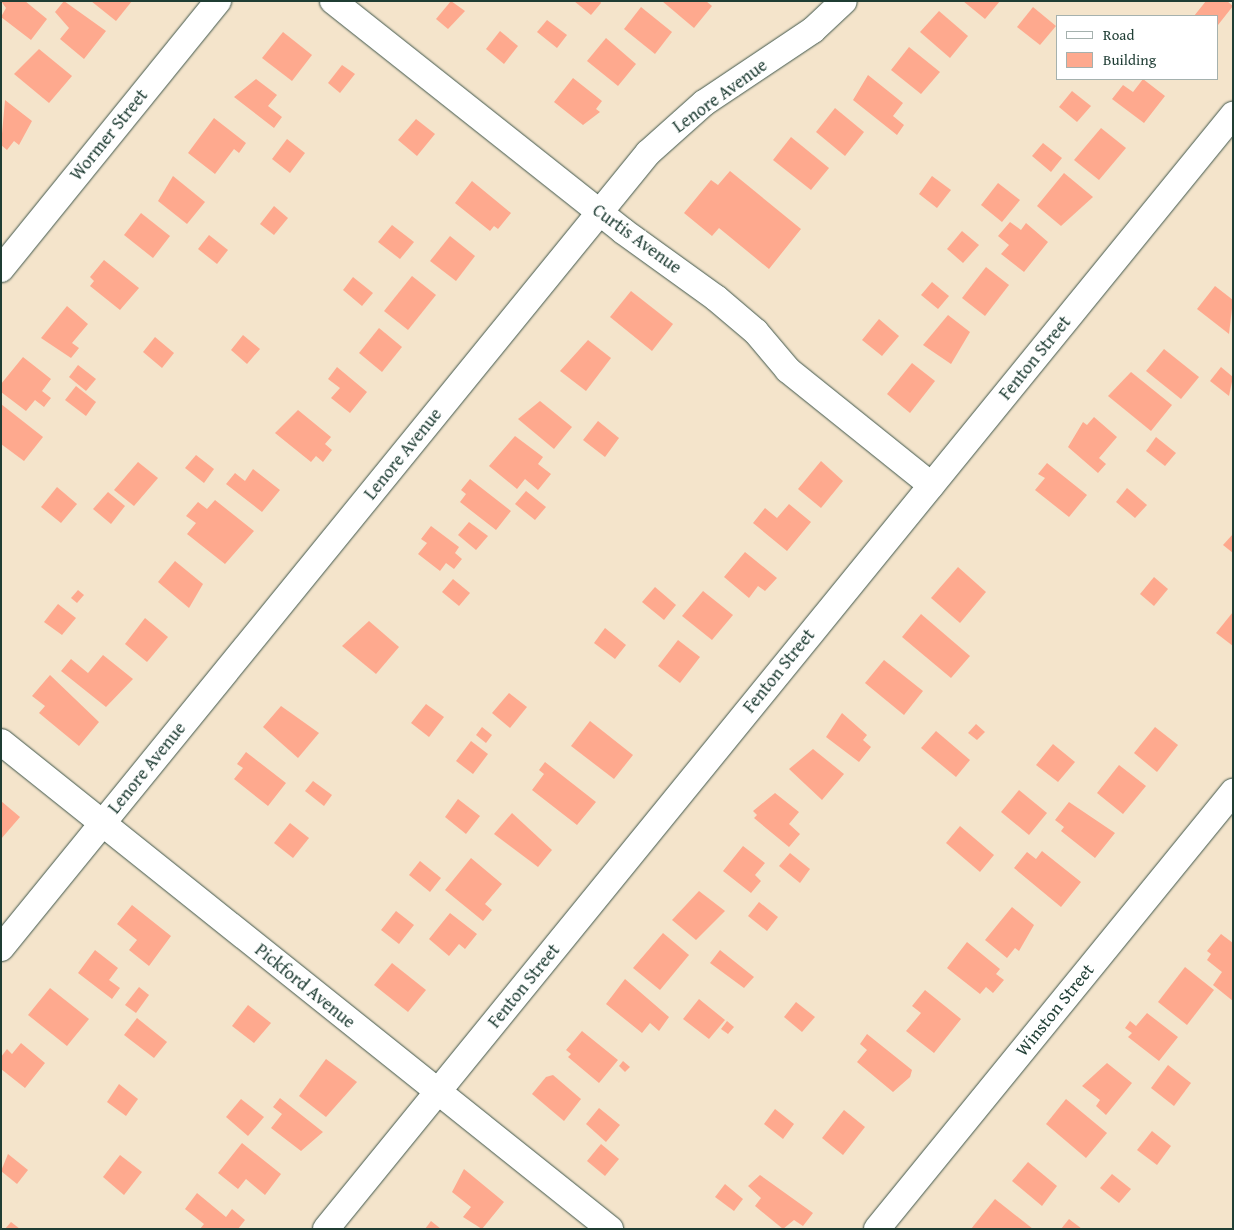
<!DOCTYPE html>
<style>
body{margin:0}
#map{position:relative;width:1234px;height:1230px;overflow:hidden;background:#f4e4cb;font-family:"Gentium Book Plus",serif}
div>[style]{position:absolute}
[style*='--x']{left:calc(var(--x)*1px);top:calc(var(--y)*1px);width:calc(var(--w)*1px);rotate:calc(var(--a)*1deg)}
.building>*{inset:0;background:#fea98e}
.roads{filter:drop-shadow(0 0 1px #3f564b) drop-shadow(0 0 1px #3f564b)}
.street>*{height:26px;margin:-13px;padding:0 13px;transform-origin:13px;border-radius:13px;background:#fff}
span{translate:-50% -50%;white-space:nowrap;text-align:center;line-height:1.15;-webkit-text-stroke:5px #fff;paint-order:stroke}
.street-label{font-size:18px;color:#1f3d34}
.frame{position:absolute;inset:0;border:2px solid #1f3d34;pointer-events:none}
.legend{position:absolute;left:1056px;top:15px;width:162px;height:65px;box-sizing:border-box;background:#fff;border:1px solid #a5b1ae;margin:0;padding:6px 9px;list-style:none;font-size:15px;color:#1f3d34}
.legend li{display:flex;align-items:center;gap:10px;height:25px}
.legend b{width:25px;border:1px solid #a5b1ae}
</style>
<div id="map">
<div class="building">
<i style="clip-path:polygon(1px 1px,25px 1px,47px 19px,31px 40px,1px 17px,6px 8px)"></i>
<i style="clip-path:polygon(64px 1px,106px 31px,84px 59px,60px 39px,69px 28px,55px 12px)"></i>
<i style="clip-path:polygon(91px 1px,132px 1px,116px 21px)"></i>
<i style="clip-path:polygon(451px 1px,465px 11px,448px 29px,436px 19px)"></i>
<i style="clip-path:polygon(574px 1px,600px 1px,601px 3px,591px 15px)"></i>
<i style="clip-path:polygon(662px 1px,706px 1px,712px 6px,694px 28px)"></i>
<i style="clip-path:polygon(963px 1px,1000px 1px,985px 19px)"></i>
<i style="clip-path:polygon(1206px 1px,1227px 1px,1233px 6px,1218px 25px,1218px 16px,1194px 16px)"></i>
<i style="clip-path:polygon(641px 7px,672px 32px,655px 54px,624px 29px)"></i>
<i style="clip-path:polygon(1033px 7px,1056px 26px,1040px 45px,1017px 27px)"></i>
<i style="clip-path:polygon(939px 11px,968px 36px,950px 58px,920px 32px)"></i>
<i style="clip-path:polygon(547px 20px,567px 35px,557px 48px,537px 32px)"></i>
<i style="clip-path:polygon(500px 31px,518px 46px,504px 64px,486px 49px)"></i>
<i style="clip-path:polygon(283px 32px,312px 55px,292px 81px,262px 58px)"></i>
<i style="clip-path:polygon(606px 38px,636px 64px,618px 86px,587px 61px)"></i>
<i style="clip-path:polygon(909px 47px,940px 72px,921px 94px,891px 70px)"></i>
<i style="clip-path:polygon(39px 49px,72px 76px,49px 103px,14px 74px)"></i>
<i style="clip-path:polygon(342px 65px,355px 74px,340px 93px,328px 83px)"></i>
<i style="clip-path:polygon(868px 75px,903px 103px,893px 116px,904px 125px,897px 135px,853px 100px)"></i>
<i style="clip-path:polygon(573px 78px,602px 101px,596px 109px,600px 112px,583px 125px,554px 102px)"></i>
<i style="clip-path:polygon(256px 79px,277px 95px,268px 106px,282px 117px,274px 128px,234px 97px)"></i>
<i style="clip-path:polygon(1143px 79px,1165px 96px,1144px 123px,1112px 99px,1123px 85px,1133px 92px)"></i>
<i style="clip-path:polygon(1072px 91px,1091px 106px,1077px 122px,1059px 107px)"></i>
<i style="clip-path:polygon(5px 100px,32px 121px,19px 145px,14px 141px,7px 150px,1px 145px)"></i>
<i style="clip-path:polygon(835px 108px,864px 132px,845px 156px,816px 132px)"></i>
<i style="clip-path:polygon(214px 118px,246px 143px,239px 153px,234px 149px,215px 174px,188px 153px)"></i>
<i style="clip-path:polygon(416px 119px,435px 134px,417px 156px,398px 140px)"></i>
<i style="clip-path:polygon(1101px 128px,1126px 148px,1099px 180px,1074px 160px)"></i>
<i style="clip-path:polygon(791px 137px,829px 168px,811px 190px,773px 160px)"></i>
<i style="clip-path:polygon(287px 139px,305px 153px,290px 173px,272px 159px)"></i>
<i style="clip-path:polygon(1043px 143px,1062px 158px,1051px 172px,1032px 156px)"></i>
<i style="clip-path:polygon(730px 171px,801px 229px,769px 269px,719px 228px,712px 236px,684px 213px,711px 180px,718px 185px)"></i>
<i style="clip-path:polygon(1064px 173px,1093px 197px,1061px 226px,1037px 206px)"></i>
<i style="clip-path:polygon(173px 176px,205px 202px,187px 224px,158px 201px)"></i>
<i style="clip-path:polygon(932px 176px,951px 190px,937px 208px,919px 194px)"></i>
<i style="clip-path:polygon(472px 181px,511px 213px,498px 229px,494px 226px,490px 231px,455px 203px)"></i>
<i style="clip-path:polygon(998px 183px,1020px 200px,1002px 222px,981px 205px)"></i>
<i style="clip-path:polygon(274px 206px,288px 218px,274px 235px,260px 224px)"></i>
<i style="clip-path:polygon(141px 213px,170px 236px,153px 258px,124px 235px)"></i>
<i style="clip-path:polygon(1010px 222px,1021px 230px,1026px 223px,1048px 242px,1024px 272px,1001px 254px,1009px 245px,998px 236px)"></i>
<i style="clip-path:polygon(392px 225px,414px 242px,400px 259px,378px 242px)"></i>
<i style="clip-path:polygon(962px 231px,979px 245px,963px 263px,947px 249px)"></i>
<i style="clip-path:polygon(209px 235px,228px 250px,217px 264px,198px 249px)"></i>
<i style="clip-path:polygon(450px 236px,475px 256px,456px 281px,430px 261px)"></i>
<i style="clip-path:polygon(104px 260px,139px 288px,120px 310px,90px 286px,94px 281px,90px 277px)"></i>
<i style="clip-path:polygon(986px 267px,1009px 285px,985px 316px,962px 298px)"></i>
<i style="clip-path:polygon(412px 276px,436px 295px,408px 330px,384px 311px)"></i>
<i style="clip-path:polygon(353px 277px,373px 293px,362px 306px,343px 290px)"></i>
<i style="clip-path:polygon(932px 282px,949px 296px,938px 309px,921px 295px)"></i>
<i style="clip-path:polygon(1215px 286px,1233px 300px,1229px 334px,1197px 309px)"></i>
<i style="clip-path:polygon(631px 291px,673px 324px,652px 351px,610px 317px)"></i>
<i style="clip-path:polygon(67px 306px,88px 324px,72px 343px,79px 348px,71px 358px,41px 338px)"></i>
<i style="clip-path:polygon(948px 315px,970px 332px,951px 364px,923px 345px)"></i>
<i style="clip-path:polygon(879px 319px,899px 336px,882px 356px,862px 340px)"></i>
<i style="clip-path:polygon(379px 328px,402px 347px,382px 372px,359px 353px)"></i>
<i style="clip-path:polygon(243px 335px,260px 349px,247px 364px,231px 350px)"></i>
<i style="clip-path:polygon(155px 337px,174px 353px,162px 368px,143px 352px)"></i>
<i style="clip-path:polygon(588px 340px,611px 358px,586px 391px,560px 371px)"></i>
<i style="clip-path:polygon(1164px 349px,1199px 377px,1181px 399px,1146px 371px)"></i>
<i style="clip-path:polygon(23px 357px,51px 379px,42px 391px,51px 398px,44px 407px,35px 400px,26px 411px,1px 392px,1px 384px)"></i>
<i style="clip-path:polygon(912px 363px,935px 381px,910px 413px,887px 394px)"></i>
<i style="clip-path:polygon(78px 365px,96px 379px,86px 391px,69px 377px)"></i>
<i style="clip-path:polygon(337px 367px,367px 392px,350px 413px,331px 398px,340px 388px,328px 379px)"></i>
<i style="clip-path:polygon(1221px 367px,1233px 377px,1229px 396px,1210px 381px)"></i>
<i style="clip-path:polygon(1131px 372px,1172px 405px,1151px 431px,1108px 396px)"></i>
<i style="clip-path:polygon(76px 386px,96px 402px,86px 416px,65px 400px)"></i>
<i style="clip-path:polygon(540px 401px,572px 427px,554px 449px,518px 419px)"></i>
<i style="clip-path:polygon(1px 404px,43px 437px,24px 461px,1px 444px)"></i>
<i style="clip-path:polygon(298px 410px,331px 437px,325px 444px,332px 450px,323px 462px,316px 456px,311px 462px,275px 433px)"></i>
<i style="clip-path:polygon(1094px 417px,1117px 437px,1099px 458px,1106px 464px,1098px 473px,1068px 447px,1083px 422px,1087px 425px)"></i>
<i style="clip-path:polygon(598px 421px,619px 438px,605px 457px,583px 440px)"></i>
<i style="clip-path:polygon(515px 436px,543px 457px,538px 464px,551px 474px,538px 490px,525px 479px,517px 489px,489px 466px)"></i>
<i style="clip-path:polygon(1156px 437px,1176px 453px,1165px 466px,1146px 451px)"></i>
<i style="clip-path:polygon(196px 455px,214px 469px,204px 483px,185px 468px)"></i>
<i style="clip-path:polygon(821px 461px,843px 481px,821px 508px,798px 489px)"></i>
<i style="clip-path:polygon(138px 462px,158px 478px,134px 506px,114px 490px)"></i>
<i style="clip-path:polygon(1047px 463px,1087px 495px,1069px 517px,1035px 490px,1045px 478px,1038px 474px)"></i>
<i style="clip-path:polygon(253px 469px,280px 490px,262px 512px,226px 484px,235px 473px,245px 481px)"></i>
<i style="clip-path:polygon(470px 479px,511px 511px,496px 530px,460px 502px,466px 494px,461px 490px)"></i>
<i style="clip-path:polygon(57px 487px,77px 504px,61px 523px,41px 507px)"></i>
<i style="clip-path:polygon(1127px 488px,1147px 505px,1135px 518px,1116px 502px)"></i>
<i style="clip-path:polygon(526px 491px,546px 507px,535px 520px,515px 504px)"></i>
<i style="clip-path:polygon(108px 492px,125px 506px,111px 524px,93px 509px)"></i>
<i style="clip-path:polygon(215px 500px,254px 531px,225px 564px,187px 534px,196px 523px,186px 516px,198px 502px,207px 509px)"></i>
<i style="clip-path:polygon(789px 504px,811px 522px,787px 551px,753px 523px,765px 508px,777px 518px)"></i>
<i style="clip-path:polygon(469px 522px,488px 536px,476px 550px,458px 535px)"></i>
<i style="clip-path:polygon(431px 526px,459px 547px,455px 553px,462px 559px,454px 569px,446px 563px,440px 571px,418px 554px,427px 543px,421px 539px)"></i>
<i style="clip-path:polygon(1233px 534px,1233px 553px,1223px 545px)"></i>
<i style="clip-path:polygon(745px 552px,777px 578px,765px 591px,758px 586px,749px 598px,724px 577px)"></i>
<i style="clip-path:polygon(175px 561px,203px 584px,189px 608px,158px 582px)"></i>
<i style="clip-path:polygon(958px 567px,986px 592px,960px 623px,931px 598px)"></i>
<i style="clip-path:polygon(1154px 577px,1168px 589px,1154px 606px,1140px 594px)"></i>
<i style="clip-path:polygon(453px 579px,470px 593px,459px 606px,442px 592px)"></i>
<i style="clip-path:polygon(655px 587px,676px 605px,664px 620px,642px 602px)"></i>
<i style="clip-path:polygon(78px 590px,84px 595px,77px 603px,71px 598px)"></i>
<i style="clip-path:polygon(703px 591px,733px 615px,712px 640px,682px 616px)"></i>
<i style="clip-path:polygon(58px 604px,76px 618px,62px 635px,44px 622px)"></i>
<i style="clip-path:polygon(1233px 612px,1233px 646px,1216px 633px)"></i>
<i style="clip-path:polygon(921px 614px,970px 656px,951px 678px,902px 637px)"></i>
<i style="clip-path:polygon(145px 618px,168px 637px,147px 662px,125px 644px)"></i>
<i style="clip-path:polygon(369px 621px,399px 647px,376px 674px,342px 646px)"></i>
<i style="clip-path:polygon(605px 628px,626px 645px,615px 659px,594px 643px)"></i>
<i style="clip-path:polygon(678px 640px,700px 657px,680px 683px,658px 666px)"></i>
<i style="clip-path:polygon(103px 655px,133px 679px,106px 707px,61px 671px,71px 659px,88px 673px)"></i>
<i style="clip-path:polygon(884px 660px,923px 691px,904px 715px,865px 683px)"></i>
<i style="clip-path:polygon(50px 675px,99px 722px,79px 746px,39px 713px,45px 706px,32px 696px)"></i>
<i style="clip-path:polygon(509px 693px,527px 707px,510px 728px,492px 713px)"></i>
<i style="clip-path:polygon(426px 704px,444px 717px,429px 737px,411px 723px)"></i>
<i style="clip-path:polygon(281px 706px,319px 733px,298px 758px,263px 727px)"></i>
<i style="clip-path:polygon(842px 713px,867px 735px,863px 740px,871px 747px,859px 762px,826px 737px)"></i>
<i style="clip-path:polygon(590px 721px,633px 755px,614px 779px,571px 746px)"></i>
<i style="clip-path:polygon(976px 724px,985px 732px,977px 740px,968px 733px)"></i>
<i style="clip-path:polygon(482px 727px,492px 735px,486px 743px,476px 735px)"></i>
<i style="clip-path:polygon(1155px 727px,1178px 745px,1157px 772px,1134px 753px)"></i>
<i style="clip-path:polygon(936px 731px,970px 760px,956px 777px,921px 748px)"></i>
<i style="clip-path:polygon(471px 741px,488px 754px,473px 774px,456px 761px)"></i>
<i style="clip-path:polygon(1053px 744px,1075px 762px,1058px 782px,1036px 765px)"></i>
<i style="clip-path:polygon(813px 749px,844px 774px,822px 800px,789px 769px)"></i>
<i style="clip-path:polygon(246px 752px,286px 783px,268px 806px,234px 779px,243px 768px,237px 764px)"></i>
<i style="clip-path:polygon(545px 762px,596px 802px,577px 825px,532px 790px,544px 774px,539px 770px)"></i>
<i style="clip-path:polygon(1119px 765px,1146px 786px,1123px 814px,1097px 793px)"></i>
<i style="clip-path:polygon(313px 781px,332px 795px,324px 806px,305px 791px)"></i>
<i style="clip-path:polygon(1019px 790px,1047px 813px,1029px 835px,1001px 812px)"></i>
<i style="clip-path:polygon(775px 793px,799px 812px,789px 824px,800px 834px,789px 847px,754px 818px,757px 815px,753px 811px)"></i>
<i style="clip-path:polygon(458px 799px,480px 816px,466px 834px,445px 817px)"></i>
<i style="clip-path:polygon(1px 801px,20px 817px,1px 839px)"></i>
<i style="clip-path:polygon(1069px 802px,1115px 833px,1095px 858px,1061px 831px,1064px 827px,1055px 820px)"></i>
<i style="clip-path:polygon(512px 813px,552px 850px,538px 867px,494px 834px)"></i>
<i style="clip-path:polygon(290px 823px,309px 838px,293px 858px,274px 843px)"></i>
<i style="clip-path:polygon(960px 826px,994px 855px,980px 872px,946px 843px)"></i>
<i style="clip-path:polygon(743px 846px,765px 863px,755px 875px,761px 881px,751px 893px,723px 871px)"></i>
<i style="clip-path:polygon(1042px 851px,1081px 882px,1061px 907px,1014px 868px,1027px 852px,1036px 859px)"></i>
<i style="clip-path:polygon(790px 853px,810px 869px,800px 883px,779px 866px)"></i>
<i style="clip-path:polygon(471px 858px,502px 884px,485px 904px,492px 910px,483px 921px,445px 890px)"></i>
<i style="clip-path:polygon(420px 861px,441px 878px,430px 892px,409px 875px)"></i>
<i style="clip-path:polygon(699px 891px,725px 911px,696px 940px,672px 920px)"></i>
<i style="clip-path:polygon(759px 902px,778px 917px,767px 931px,748px 916px)"></i>
<i style="clip-path:polygon(132px 905px,171px 936px,149px 966px,129px 950px,137px 940px,117px 924px)"></i>
<i style="clip-path:polygon(1012px 907px,1034px 925px,1019px 951px,1015px 948px,1007px 958px,985px 940px)"></i>
<i style="clip-path:polygon(396px 911px,414px 925px,399px 944px,381px 930px)"></i>
<i style="clip-path:polygon(450px 913px,477px 934px,465px 949px,459px 944px,449px 956px,429px 939px)"></i>
<i style="clip-path:polygon(663px 933px,689px 955px,660px 990px,633px 968px)"></i>
<i style="clip-path:polygon(1221px 934px,1233px 943px,1233px 1001px,1213px 985px,1222px 972px,1207px 960px,1211px 954px,1207px 951px)"></i>
<i style="clip-path:polygon(967px 942px,1000px 969px,996px 974px,1004px 980px,993px 993px,986px 987px,980px 994px,947px 968px)"></i>
<i style="clip-path:polygon(95px 950px,118px 968px,109px 980px,120px 988px,112px 999px,78px 973px)"></i>
<i style="clip-path:polygon(720px 950px,754px 977px,744px 988px,710px 963px)"></i>
<i style="clip-path:polygon(392px 963px,426px 990px,408px 1012px,374px 985px)"></i>
<i style="clip-path:polygon(1185px 967px,1214px 990px,1187px 1025px,1158px 1002px)"></i>
<i style="clip-path:polygon(625px 979px,669px 1017px,659px 1031px,650px 1023px,642px 1033px,606px 1004px)"></i>
<i style="clip-path:polygon(139px 987px,149px 995px,136px 1013px,125px 1005px)"></i>
<i style="clip-path:polygon(50px 988px,89px 1019px,67px 1046px,28px 1015px)"></i>
<i style="clip-path:polygon(925px 990px,961px 1019px,934px 1053px,906px 1031px,921px 1013px,912px 1006px)"></i>
<i style="clip-path:polygon(699px 999px,725px 1020px,709px 1039px,683px 1019px)"></i>
<i style="clip-path:polygon(796px 1002px,815px 1017px,802px 1032px,784px 1017px)"></i>
<i style="clip-path:polygon(248px 1005px,271px 1023px,254px 1043px,232px 1026px)"></i>
<i style="clip-path:polygon(1147px 1013px,1178px 1037px,1159px 1061px,1128px 1037px,1132px 1033px,1125px 1028px,1130px 1021px,1136px 1026px)"></i>
<i style="clip-path:polygon(137px 1018px,167px 1042px,154px 1058px,124px 1035px)"></i>
<i style="clip-path:polygon(727px 1021px,734px 1027px,728px 1034px,721px 1029px)"></i>
<i style="clip-path:polygon(582px 1031px,618px 1060px,599px 1083px,568px 1057px,571px 1054px,566px 1050px)"></i>
<i style="clip-path:polygon(867px 1034px,912px 1070px,910px 1077px,893px 1092px,857px 1062px,867px 1050px,860px 1044px)"></i>
<i style="clip-path:polygon(21px 1043px,45px 1063px,25px 1088px,1px 1069px,1px 1057px,7px 1049px,12px 1054px)"></i>
<i style="clip-path:polygon(326px 1059px,357px 1082px,326px 1117px,299px 1096px)"></i>
<i style="clip-path:polygon(623px 1061px,630px 1067px,625px 1072px,619px 1066px)"></i>
<i style="clip-path:polygon(1107px 1063px,1132px 1083px,1106px 1115px,1096px 1106px,1100px 1100px,1082px 1086px)"></i>
<i style="clip-path:polygon(1168px 1065px,1191px 1083px,1174px 1106px,1151px 1088px)"></i>
<i style="clip-path:polygon(553px 1075px,581px 1099px,564px 1121px,532px 1094px,546px 1077px)"></i>
<i style="clip-path:polygon(119px 1084px,138px 1099px,126px 1116px,107px 1102px)"></i>
<i style="clip-path:polygon(280px 1098px,323px 1132px,301px 1151px,271px 1128px,282px 1114px,273px 1107px)"></i>
<i style="clip-path:polygon(241px 1099px,264px 1117px,248px 1136px,226px 1117px)"></i>
<i style="clip-path:polygon(1066px 1099px,1107px 1133px,1086px 1158px,1046px 1124px)"></i>
<i style="clip-path:polygon(599px 1108px,620px 1125px,606px 1142px,586px 1124px)"></i>
<i style="clip-path:polygon(775px 1109px,794px 1124px,783px 1139px,764px 1124px)"></i>
<i style="clip-path:polygon(844px 1110px,865px 1127px,843px 1155px,822px 1138px)"></i>
<i style="clip-path:polygon(1152px 1131px,1171px 1146px,1157px 1165px,1137px 1150px)"></i>
<i style="clip-path:polygon(242px 1143px,281px 1174px,265px 1195px,246px 1179px,238px 1189px,218px 1173px)"></i>
<i style="clip-path:polygon(601px 1144px,619px 1159px,605px 1176px,587px 1161px)"></i>
<i style="clip-path:polygon(8px 1154px,28px 1170px,17px 1184px,1px 1171px)"></i>
<i style="clip-path:polygon(120px 1155px,142px 1172px,124px 1195px,103px 1177px)"></i>
<i style="clip-path:polygon(1028px 1162px,1057px 1186px,1042px 1206px,1012px 1181px)"></i>
<i style="clip-path:polygon(464px 1169px,504px 1202px,482px 1229px,463px 1217px,471px 1207px,452px 1192px)"></i>
<i style="clip-path:polygon(1112px 1174px,1131px 1189px,1119px 1203px,1100px 1188px)"></i>
<i style="clip-path:polygon(760px 1175px,813px 1213px,803px 1226px,794px 1220px,783px 1229px,755px 1206px,761px 1198px,748px 1186px)"></i>
<i style="clip-path:polygon(725px 1184px,743px 1199px,734px 1211px,715px 1197px)"></i>
<i style="clip-path:polygon(197px 1193px,226px 1217px,232px 1209px,245px 1220px,238px 1229px,200px 1229px,204px 1224px,185px 1209px)"></i>
<i style="clip-path:polygon(995px 1199px,1033px 1229px,971px 1229px)"></i>
<i style="clip-path:polygon(1069px 1219px,1082px 1229px,1061px 1229px)"></i>
<i style="clip-path:polygon(431px 1221px,441px 1229px,425px 1229px)"></i>
<i style="clip-path:polygon(11px 1222px,20px 1229px,5px 1229px)"></i>
</div>
<div class="roads">
<div class="street">
<i style="--x:333;--y:1;--w:370;--a:38.4"></i>
<i style="--x:623;--y:231;--w:115;--a:35.8"></i>
<i style="--x:716;--y:298;--w:52;--a:40.4"></i>
<i style="--x:756;--y:332;--w:50;--a:49.9"></i>
<i style="--x:788;--y:370;--w:184;--a:38.8"></i>
<i style="--x:1;--y:269;--w:345;--a:-51"></i>
<i style="--x:1;--y:742;--w:780;--a:38.65"></i>
<i style="--x:1;--y:948;--w:1025;--a:-50.86"></i>
<i style="--x:648;--y:153;--w:75;--a:-41.8"></i>
<i style="--x:704;--y:103;--w:131;--a:-33.8"></i>
<i style="--x:813;--y:30;--w:42;--a:-43.1"></i>
<i style="--x:326;--y:1229;--w:1437;--a:-50.85"></i>
<i style="--x:877;--y:1229;--w:564;--a:-50.83"></i>
</div>
</div>
<div class="street-label">
<span style="left:720px;top:96px;rotate:-36deg">Lenore Avenue</span>
<span style="left:109px;top:135px;rotate:-51deg">Wormer Street</span>
<span style="left:637px;top:239px;rotate:36deg">Curtis Avenue</span>
<span style="left:1035px;top:358px;rotate:-51deg">Fenton Street</span>
<span style="left:403px;top:454px;rotate:-51deg">Lenore Avenue</span>
<span style="left:779px;top:671px;rotate:-51deg">Fenton Street</span>
<span style="left:147px;top:768px;rotate:-51deg">Lenore Avenue</span>
<span style="left:305px;top:986px;rotate:39deg">Pickford Avenue</span>
<span style="left:524px;top:986px;rotate:-51deg">Fenton Street</span>
<span style="left:1055px;top:1010px;rotate:-51deg">Winston Street</span>
</div>
<div class="frame"></div>
<ul class="legend">
<li><b style="height:6px;background:#fff"></b>Road</li>
<li><b style="height:14px;background:#fea98e"></b>Building</li>
</ul>
</div>
